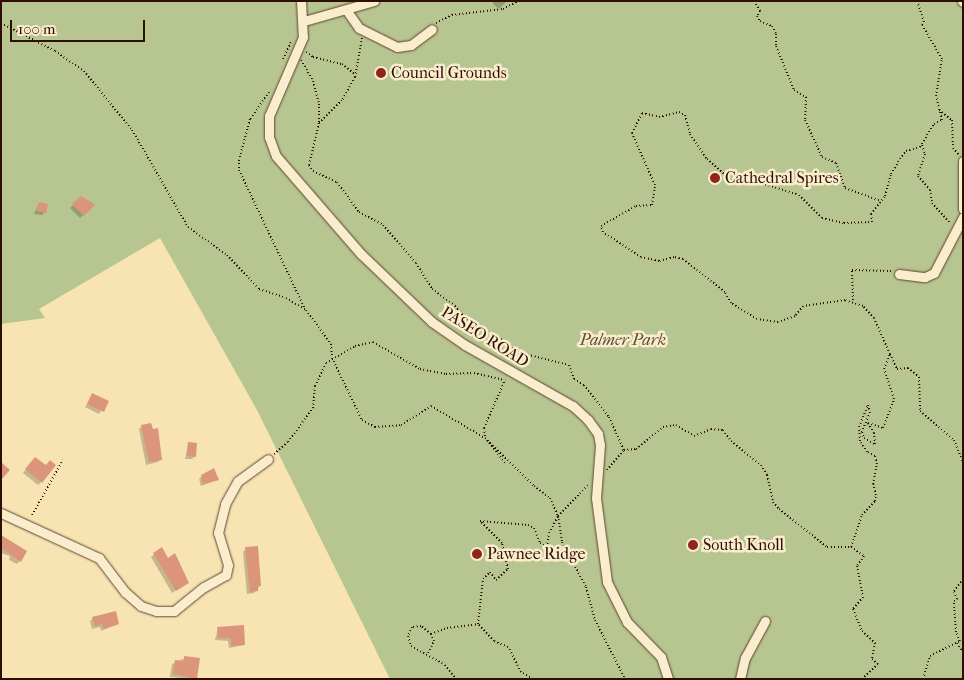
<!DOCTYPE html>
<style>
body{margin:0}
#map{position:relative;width:964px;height:680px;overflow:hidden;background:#f8e4b3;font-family:"IM FELL French Canon",serif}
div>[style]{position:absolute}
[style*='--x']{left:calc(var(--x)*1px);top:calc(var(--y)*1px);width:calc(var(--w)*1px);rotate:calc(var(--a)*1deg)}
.green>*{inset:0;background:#b7c591}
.shadow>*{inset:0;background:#0003}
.building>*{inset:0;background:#db957b}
.path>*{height:2px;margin-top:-1px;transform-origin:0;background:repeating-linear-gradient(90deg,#2d0e00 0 1px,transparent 0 3.5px)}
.roads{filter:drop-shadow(0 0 1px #60442d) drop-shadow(0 0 1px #60442d)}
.minor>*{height:9px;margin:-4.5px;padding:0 4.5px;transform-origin:4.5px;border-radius:4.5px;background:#faedce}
.dots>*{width:14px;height:14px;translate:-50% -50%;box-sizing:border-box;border:2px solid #faedce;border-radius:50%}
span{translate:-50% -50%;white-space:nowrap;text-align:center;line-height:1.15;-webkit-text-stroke:5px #faedce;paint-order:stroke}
.poi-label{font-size:16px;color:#2d0e00}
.left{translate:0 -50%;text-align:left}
.street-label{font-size:16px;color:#2d0e00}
.park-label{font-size:16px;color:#5d4e33;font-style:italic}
.frame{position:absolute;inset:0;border:2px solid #2d0e00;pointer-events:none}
.scale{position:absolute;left:10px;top:20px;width:135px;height:22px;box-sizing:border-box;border:2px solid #2d0e00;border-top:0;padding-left:6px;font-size:15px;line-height:18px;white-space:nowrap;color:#2d0e00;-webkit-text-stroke:4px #faedce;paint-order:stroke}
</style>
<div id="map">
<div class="green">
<i style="clip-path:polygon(1px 1px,963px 1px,963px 679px,390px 679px,257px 410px,160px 238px,39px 309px,45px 318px,1px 324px)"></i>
</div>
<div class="shadow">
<i style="clip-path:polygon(493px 1px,507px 1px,499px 9px,493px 4px)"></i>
<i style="clip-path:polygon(81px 198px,87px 205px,90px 201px,94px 205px,80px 218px,70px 208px)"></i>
<i style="clip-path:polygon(39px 203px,45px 212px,42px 215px,34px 214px)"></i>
<i style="clip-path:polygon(93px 394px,107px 402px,99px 414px,85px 407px)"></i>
<i style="clip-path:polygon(142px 426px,161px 459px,158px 462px,146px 465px,139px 429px)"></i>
<i style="clip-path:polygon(188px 444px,195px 456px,192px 459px,185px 459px)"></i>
<i style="clip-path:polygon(32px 461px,41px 482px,38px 485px,23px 473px)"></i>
<i style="clip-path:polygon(202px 476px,218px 480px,201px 486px,199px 479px)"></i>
<i style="clip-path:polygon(1px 537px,20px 561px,17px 564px,9px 560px,10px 556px,1px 553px)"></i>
<i style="clip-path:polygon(246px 549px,260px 586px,254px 593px,247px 594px,243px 552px)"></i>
<i style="clip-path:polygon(154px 554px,168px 559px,187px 583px,172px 593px,151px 557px)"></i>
<i style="clip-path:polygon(93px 618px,118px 624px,101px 631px,100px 627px,92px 629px,90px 621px)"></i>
<i style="clip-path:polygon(218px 628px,244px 645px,229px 648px,228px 641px,215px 640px)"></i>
<i style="clip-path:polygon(185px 658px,196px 679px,170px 677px,172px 664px)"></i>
</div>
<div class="building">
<i style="clip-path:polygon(376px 69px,387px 69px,386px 77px,376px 77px)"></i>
<i style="clip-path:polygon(81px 196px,95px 205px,84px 216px,72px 204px)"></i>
<i style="clip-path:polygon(39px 202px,48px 204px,46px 213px,36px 211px)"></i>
<i style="clip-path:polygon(92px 393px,109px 401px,104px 412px,87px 404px)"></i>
<i style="clip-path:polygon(151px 423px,153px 429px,158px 428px,162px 460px,149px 462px,141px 425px)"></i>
<i style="clip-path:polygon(188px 442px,197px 443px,196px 457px,187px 456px)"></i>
<i style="clip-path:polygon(35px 457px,46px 465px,50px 460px,56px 465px,42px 483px,25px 469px)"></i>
<i style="clip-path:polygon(1px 462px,10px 470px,1px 480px)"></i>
<i style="clip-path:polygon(214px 468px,219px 480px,203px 484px,201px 475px)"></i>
<i style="clip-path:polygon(1px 535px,27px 551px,21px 562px,1px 548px)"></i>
<i style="clip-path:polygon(258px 546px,261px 586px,258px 586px,258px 591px,250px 592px,245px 547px)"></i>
<i style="clip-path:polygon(162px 547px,168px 558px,175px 553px,189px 583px,176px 591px,153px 553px)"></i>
<i style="clip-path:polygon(116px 611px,119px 624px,104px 629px,102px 624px,95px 626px,92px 617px)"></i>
<i style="clip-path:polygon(244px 625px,245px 645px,231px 646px,231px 638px,218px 638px,217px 627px)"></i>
<i style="clip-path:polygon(184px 656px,200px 658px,197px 679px,173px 674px,175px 660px,184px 661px)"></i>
</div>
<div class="path">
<i style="--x:754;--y:1;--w:12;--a:59"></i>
<i style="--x:760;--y:11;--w:6;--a:121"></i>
<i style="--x:757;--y:16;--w:6;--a:59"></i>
<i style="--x:760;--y:21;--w:13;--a:23"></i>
<i style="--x:772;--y:26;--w:9;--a:63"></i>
<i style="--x:776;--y:34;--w:12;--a:90"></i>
<i style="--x:776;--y:46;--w:48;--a:67.8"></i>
<i style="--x:794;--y:90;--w:14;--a:30"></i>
<i style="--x:806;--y:97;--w:23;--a:92"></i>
<i style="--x:805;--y:120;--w:41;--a:65.3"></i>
<i style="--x:822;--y:157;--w:15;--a:23"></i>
<i style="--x:836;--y:163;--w:27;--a:70"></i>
<i style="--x:845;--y:188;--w:37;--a:20"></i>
<i style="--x:1;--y:23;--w:61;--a:27.4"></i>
<i style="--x:55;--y:51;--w:35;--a:35"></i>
<i style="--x:84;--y:71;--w:76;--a:50.9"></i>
<i style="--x:132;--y:130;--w:112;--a:60"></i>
<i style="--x:188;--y:227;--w:48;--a:35.7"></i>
<i style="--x:227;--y:255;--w:47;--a:46.7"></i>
<i style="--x:259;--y:289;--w:28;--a:18"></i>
<i style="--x:286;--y:298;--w:23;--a:31"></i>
<i style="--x:306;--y:310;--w:42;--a:53.7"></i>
<i style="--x:331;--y:344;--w:14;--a:86"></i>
<i style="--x:332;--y:358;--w:69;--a:64.2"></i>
<i style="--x:362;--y:420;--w:15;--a:28"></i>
<i style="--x:375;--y:427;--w:26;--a:-4"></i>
<i style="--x:401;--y:425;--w:36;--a:-32"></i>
<i style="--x:431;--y:406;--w:63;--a:30.7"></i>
<i style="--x:485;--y:438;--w:69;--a:44.4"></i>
<i style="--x:534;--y:486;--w:20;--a:37"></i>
<i style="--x:550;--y:498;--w:20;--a:66"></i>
<i style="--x:558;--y:516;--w:26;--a:81"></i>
<i style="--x:562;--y:542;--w:51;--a:61.9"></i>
<i style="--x:586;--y:587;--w:34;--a:75"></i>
<i style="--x:595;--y:620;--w:66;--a:63"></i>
<i style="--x:436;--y:23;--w:18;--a:-27"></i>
<i style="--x:452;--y:15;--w:51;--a:-6.7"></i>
<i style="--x:503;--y:9;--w:17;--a:-28"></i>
<i style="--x:362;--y:38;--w:40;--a:100"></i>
<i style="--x:355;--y:77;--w:26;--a:119"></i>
<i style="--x:342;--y:100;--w:33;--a:135"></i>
<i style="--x:319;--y:123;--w:43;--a:103.4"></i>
<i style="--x:309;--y:165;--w:7;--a:56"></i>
<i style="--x:313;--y:171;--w:26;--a:25"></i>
<i style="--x:337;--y:182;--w:37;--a:54"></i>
<i style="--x:359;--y:212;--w:27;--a:28"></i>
<i style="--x:383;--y:225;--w:50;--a:49"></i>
<i style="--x:416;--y:263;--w:31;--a:58"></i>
<i style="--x:432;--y:289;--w:29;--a:36"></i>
<i style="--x:455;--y:306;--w:26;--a:51"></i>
<i style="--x:471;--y:326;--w:29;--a:22"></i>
<i style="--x:498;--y:337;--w:28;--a:35"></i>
<i style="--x:521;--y:353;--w:49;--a:14"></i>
<i style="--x:569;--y:365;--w:15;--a:70"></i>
<i style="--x:574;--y:379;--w:12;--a:31"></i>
<i style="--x:584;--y:385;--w:41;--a:52"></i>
<i style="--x:609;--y:417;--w:36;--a:66"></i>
<i style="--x:306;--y:52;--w:9;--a:36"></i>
<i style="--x:313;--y:57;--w:30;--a:14"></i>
<i style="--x:342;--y:64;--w:16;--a:38"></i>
<i style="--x:283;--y:59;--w:19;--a:-65"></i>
<i style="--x:301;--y:60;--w:24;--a:60"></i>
<i style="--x:313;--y:81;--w:24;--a:75"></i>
<i style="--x:319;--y:104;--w:19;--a:90"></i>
<i style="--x:269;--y:92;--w:33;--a:125"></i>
<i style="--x:250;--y:119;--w:42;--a:105"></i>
<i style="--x:239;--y:160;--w:10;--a:90"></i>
<i style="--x:239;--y:170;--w:154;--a:64.6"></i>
<i style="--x:939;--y:110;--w:16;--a:38"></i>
<i style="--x:952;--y:120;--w:28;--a:88"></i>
<i style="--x:953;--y:148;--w:9;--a:49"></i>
<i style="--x:922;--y:145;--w:9;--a:72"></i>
<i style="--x:925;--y:154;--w:23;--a:108"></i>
<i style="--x:918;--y:176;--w:18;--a:49"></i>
<i style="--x:930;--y:190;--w:13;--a:81"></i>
<i style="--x:932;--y:203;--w:27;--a:48"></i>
<i style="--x:853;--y:300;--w:30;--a:-92"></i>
<i style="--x:852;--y:270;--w:40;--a:1.4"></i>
<i style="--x:890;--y:354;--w:17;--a:65"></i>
<i style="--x:897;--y:369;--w:11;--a:-5"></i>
<i style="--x:908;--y:368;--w:14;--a:39"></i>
<i style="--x:919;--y:377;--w:34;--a:88"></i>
<i style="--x:920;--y:411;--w:45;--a:40.5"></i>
<i style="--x:954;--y:440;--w:24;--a:68"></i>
<i style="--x:485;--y:436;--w:8;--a:-97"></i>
<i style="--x:484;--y:428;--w:52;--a:-66.4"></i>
<i style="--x:487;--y:440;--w:31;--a:52"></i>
<i style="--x:274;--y:454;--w:18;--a:-41"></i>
<i style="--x:288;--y:442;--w:42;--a:-53.7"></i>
<i style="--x:313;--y:408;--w:22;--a:-85"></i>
<i style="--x:315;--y:386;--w:25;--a:-64"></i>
<i style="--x:326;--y:363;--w:34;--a:-30"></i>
<i style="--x:355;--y:346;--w:18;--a:-13"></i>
<i style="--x:373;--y:342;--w:54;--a:29.9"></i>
<i style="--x:420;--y:369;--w:26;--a:11"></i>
<i style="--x:446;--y:374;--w:28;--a:-2"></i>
<i style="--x:474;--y:373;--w:32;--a:13"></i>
<i style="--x:607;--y:470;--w:26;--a:-50"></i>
<i style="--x:624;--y:450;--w:12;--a:-5"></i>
<i style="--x:636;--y:449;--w:35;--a:-39"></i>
<i style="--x:663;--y:427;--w:13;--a:-9"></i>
<i style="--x:676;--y:425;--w:21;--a:31"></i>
<i style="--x:694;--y:436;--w:18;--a:-22"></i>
<i style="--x:711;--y:429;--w:12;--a:5"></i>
<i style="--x:723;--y:430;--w:14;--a:54"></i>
<i style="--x:731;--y:441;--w:38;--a:39"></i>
<i style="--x:761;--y:465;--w:12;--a:59"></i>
<i style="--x:767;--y:475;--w:28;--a:77"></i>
<i style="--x:773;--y:502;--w:9;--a:49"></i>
<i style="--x:779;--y:509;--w:61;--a:38.4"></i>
<i style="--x:827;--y:547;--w:24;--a:0"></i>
<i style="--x:851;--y:547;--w:34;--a:-71"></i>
<i style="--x:862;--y:515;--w:19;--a:-47"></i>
<i style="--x:875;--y:501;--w:6;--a:-81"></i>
<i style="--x:876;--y:495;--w:11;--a:-105"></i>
<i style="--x:873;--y:484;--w:20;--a:-79"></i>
<i style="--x:877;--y:464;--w:8;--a:-104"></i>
<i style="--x:875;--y:456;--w:9;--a:-153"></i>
<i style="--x:867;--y:452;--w:13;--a:-122"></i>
<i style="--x:860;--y:441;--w:14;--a:-94"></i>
<i style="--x:859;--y:427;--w:24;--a:-68"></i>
<i style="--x:868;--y:405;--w:7;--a:74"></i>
<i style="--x:870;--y:412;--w:22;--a:112"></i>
<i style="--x:862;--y:432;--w:6;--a:72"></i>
<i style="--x:864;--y:438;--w:13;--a:29"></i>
<i style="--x:875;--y:444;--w:11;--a:-95"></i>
<i style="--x:874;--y:433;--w:12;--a:-121"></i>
<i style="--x:868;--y:423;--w:16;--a:18"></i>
<i style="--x:883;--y:428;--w:31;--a:-69"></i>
<i style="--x:894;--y:399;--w:32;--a:-108"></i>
<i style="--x:884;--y:369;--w:16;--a:-68"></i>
<i style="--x:890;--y:354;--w:39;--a:-114"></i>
<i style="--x:874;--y:318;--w:16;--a:-133"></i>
<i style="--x:863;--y:306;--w:19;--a:-162"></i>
<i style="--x:845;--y:300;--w:42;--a:171.9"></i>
<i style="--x:803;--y:306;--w:13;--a:129"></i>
<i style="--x:795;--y:316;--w:18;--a:161"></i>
<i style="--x:778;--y:322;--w:21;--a:-172"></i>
<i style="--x:757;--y:319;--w:31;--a:-148"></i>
<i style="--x:731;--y:303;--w:13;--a:-119"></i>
<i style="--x:725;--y:292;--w:53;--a:-141.8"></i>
<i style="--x:683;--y:259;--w:9;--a:-167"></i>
<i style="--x:674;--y:257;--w:16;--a:165"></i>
<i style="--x:659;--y:261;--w:18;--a:-167"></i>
<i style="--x:641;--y:257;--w:45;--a:-146.7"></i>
<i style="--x:603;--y:232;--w:6;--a:-108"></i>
<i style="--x:601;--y:226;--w:40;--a:-29.7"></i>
<i style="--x:636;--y:206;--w:16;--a:-4"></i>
<i style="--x:652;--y:205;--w:20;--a:-81"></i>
<i style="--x:655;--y:185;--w:57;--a:-113.9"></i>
<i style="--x:632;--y:133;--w:22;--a:-63"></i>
<i style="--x:642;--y:113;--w:17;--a:13"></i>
<i style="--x:659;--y:117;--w:21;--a:-14"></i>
<i style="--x:679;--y:112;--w:7;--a:27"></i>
<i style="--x:685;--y:115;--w:20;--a:75"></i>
<i style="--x:690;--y:134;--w:30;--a:56"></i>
<i style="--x:707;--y:159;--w:32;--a:41"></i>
<i style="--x:731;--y:180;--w:21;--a:0"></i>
<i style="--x:752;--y:180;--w:49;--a:17.7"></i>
<i style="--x:799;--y:195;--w:33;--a:45"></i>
<i style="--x:822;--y:218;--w:23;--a:13"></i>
<i style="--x:844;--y:223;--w:28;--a:-2"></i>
<i style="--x:872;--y:222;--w:8;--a:-97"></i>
<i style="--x:871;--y:214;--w:23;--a:-52"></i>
<i style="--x:885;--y:196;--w:23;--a:-75"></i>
<i style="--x:891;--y:174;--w:17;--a:-59"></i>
<i style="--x:900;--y:159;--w:10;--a:-53"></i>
<i style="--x:906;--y:151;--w:15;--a:-16"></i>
<i style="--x:920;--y:147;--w:27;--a:-59"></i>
<i style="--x:934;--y:124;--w:9;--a:-27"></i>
<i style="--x:942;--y:120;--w:25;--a:-104"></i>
<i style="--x:936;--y:96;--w:37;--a:-81"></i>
<i style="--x:942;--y:59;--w:39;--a:-120"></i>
<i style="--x:922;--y:25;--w:4;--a:-56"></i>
<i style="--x:924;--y:22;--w:22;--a:-108"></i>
<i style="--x:32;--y:515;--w:63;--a:-60.6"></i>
<i style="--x:851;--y:547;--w:16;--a:35"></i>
<i style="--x:864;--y:556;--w:12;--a:125"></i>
<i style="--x:857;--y:566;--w:32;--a:79"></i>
<i style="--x:863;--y:597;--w:16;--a:130"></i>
<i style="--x:853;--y:609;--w:24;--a:68"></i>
<i style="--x:862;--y:631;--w:18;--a:43"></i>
<i style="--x:875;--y:643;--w:16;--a:101"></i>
<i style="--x:872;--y:659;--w:8;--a:40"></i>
<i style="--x:878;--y:664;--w:22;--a:137"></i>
<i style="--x:431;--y:634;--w:17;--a:-21"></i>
<i style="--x:447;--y:628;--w:31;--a:-7"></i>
<i style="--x:957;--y:643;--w:12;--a:59"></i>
<i style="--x:428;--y:653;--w:13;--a:-63"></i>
<i style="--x:434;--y:641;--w:8;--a:-113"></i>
<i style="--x:431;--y:634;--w:13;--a:-141"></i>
<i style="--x:421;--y:626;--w:9;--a:174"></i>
<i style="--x:412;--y:627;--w:10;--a:114"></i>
<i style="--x:408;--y:636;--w:10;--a:73"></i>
<i style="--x:411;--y:646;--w:39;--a:29"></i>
<i style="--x:445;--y:665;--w:18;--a:52"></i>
<i style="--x:533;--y:679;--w:14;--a:-150"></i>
<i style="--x:521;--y:672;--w:28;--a:-117"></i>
<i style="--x:508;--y:647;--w:15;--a:-157"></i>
<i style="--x:494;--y:641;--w:23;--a:-133"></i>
<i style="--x:478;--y:624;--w:45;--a:-83.7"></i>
<i style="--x:483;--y:579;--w:10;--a:-45"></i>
<i style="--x:490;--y:572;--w:10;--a:53"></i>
<i style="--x:496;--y:580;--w:16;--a:-43"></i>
<i style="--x:508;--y:569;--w:27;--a:-103"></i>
<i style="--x:502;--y:543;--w:31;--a:-135"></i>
<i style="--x:480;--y:521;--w:48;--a:4.8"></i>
<i style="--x:528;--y:525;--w:7;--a:27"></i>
<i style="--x:534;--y:528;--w:16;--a:68"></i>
<i style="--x:540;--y:543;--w:8;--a:30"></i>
<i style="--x:547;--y:547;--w:14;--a:-82"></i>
<i style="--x:549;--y:533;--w:19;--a:-62"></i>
<i style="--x:558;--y:516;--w:43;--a:-45.9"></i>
<i style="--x:923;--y:679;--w:24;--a:-73"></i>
<i style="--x:930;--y:656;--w:34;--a:-27"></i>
<i style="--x:960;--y:641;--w:10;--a:-114"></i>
<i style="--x:956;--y:632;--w:31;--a:-94"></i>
<i style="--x:954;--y:601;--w:4;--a:-34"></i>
<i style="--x:957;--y:599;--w:9;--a:-111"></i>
<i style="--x:954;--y:591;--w:15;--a:-53"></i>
</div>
<div class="roads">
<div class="minor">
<i style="--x:301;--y:1;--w:36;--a:87"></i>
<i style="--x:303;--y:37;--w:86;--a:113.3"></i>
<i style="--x:269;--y:116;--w:21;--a:90"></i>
<i style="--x:269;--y:137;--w:20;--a:70"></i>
<i style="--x:276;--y:156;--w:130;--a:49.1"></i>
<i style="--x:361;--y:254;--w:98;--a:43.8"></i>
<i style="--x:432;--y:322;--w:40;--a:34.9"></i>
<i style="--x:465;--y:345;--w:124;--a:29.5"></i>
<i style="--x:573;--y:406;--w:21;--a:43"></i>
<i style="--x:588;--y:420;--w:17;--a:54"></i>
<i style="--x:598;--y:434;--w:11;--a:80"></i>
<i style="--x:600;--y:445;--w:53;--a:94.3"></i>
<i style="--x:596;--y:498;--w:85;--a:82.5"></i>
<i style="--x:607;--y:582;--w:45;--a:63.4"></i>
<i style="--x:627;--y:622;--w:49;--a:45.8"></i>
<i style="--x:661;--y:657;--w:23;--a:72"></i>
<i style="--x:962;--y:1;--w:1;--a:45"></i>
<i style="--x:347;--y:11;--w:21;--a:55"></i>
<i style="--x:359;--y:28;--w:42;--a:26.6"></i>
<i style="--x:397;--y:47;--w:14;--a:-8"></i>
<i style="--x:411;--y:45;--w:26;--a:-37"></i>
<i style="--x:304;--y:21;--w:73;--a:-15.9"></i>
<i style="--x:963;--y:161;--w:48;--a:90"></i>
<i style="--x:899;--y:274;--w:26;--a:7"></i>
<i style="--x:925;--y:277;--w:10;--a:-24"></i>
<i style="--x:934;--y:273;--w:63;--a:-62.6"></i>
<i style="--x:1;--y:513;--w:108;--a:24.7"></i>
<i style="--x:99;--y:558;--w:43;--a:52.6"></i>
<i style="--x:125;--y:592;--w:21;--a:41"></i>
<i style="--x:141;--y:606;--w:16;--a:18"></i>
<i style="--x:156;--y:611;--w:18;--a:0"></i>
<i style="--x:174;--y:611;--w:38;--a:-39"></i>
<i style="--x:204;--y:587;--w:25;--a:-29"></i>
<i style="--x:226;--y:575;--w:10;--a:-79"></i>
<i style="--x:228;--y:565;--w:34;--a:-107"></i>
<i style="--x:218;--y:533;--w:30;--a:-76"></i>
<i style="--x:225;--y:504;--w:26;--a:-61"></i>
<i style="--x:238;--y:481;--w:37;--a:-36"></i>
<i style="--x:740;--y:679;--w:22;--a:-77"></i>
<i style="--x:745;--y:658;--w:42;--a:-61.6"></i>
</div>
</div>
<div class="dots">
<i style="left:381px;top:73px;background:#8f2418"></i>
<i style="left:715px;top:178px;background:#8f2418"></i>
<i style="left:693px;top:545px;background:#8f2418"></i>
<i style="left:477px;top:554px;background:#8f2418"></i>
</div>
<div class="poi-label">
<span class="left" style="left:391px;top:73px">Council Grounds</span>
<span class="left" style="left:725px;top:178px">Cathedral Spires</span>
<span class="left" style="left:703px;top:545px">South Knoll</span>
<span class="left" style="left:487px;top:554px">Pawnee Ridge</span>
</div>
<div class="street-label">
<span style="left:485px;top:337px;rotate:32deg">PASEO ROAD</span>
</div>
<div class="park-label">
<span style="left:623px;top:340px">Palmer Park</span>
</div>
<div class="frame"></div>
<div class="scale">100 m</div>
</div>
